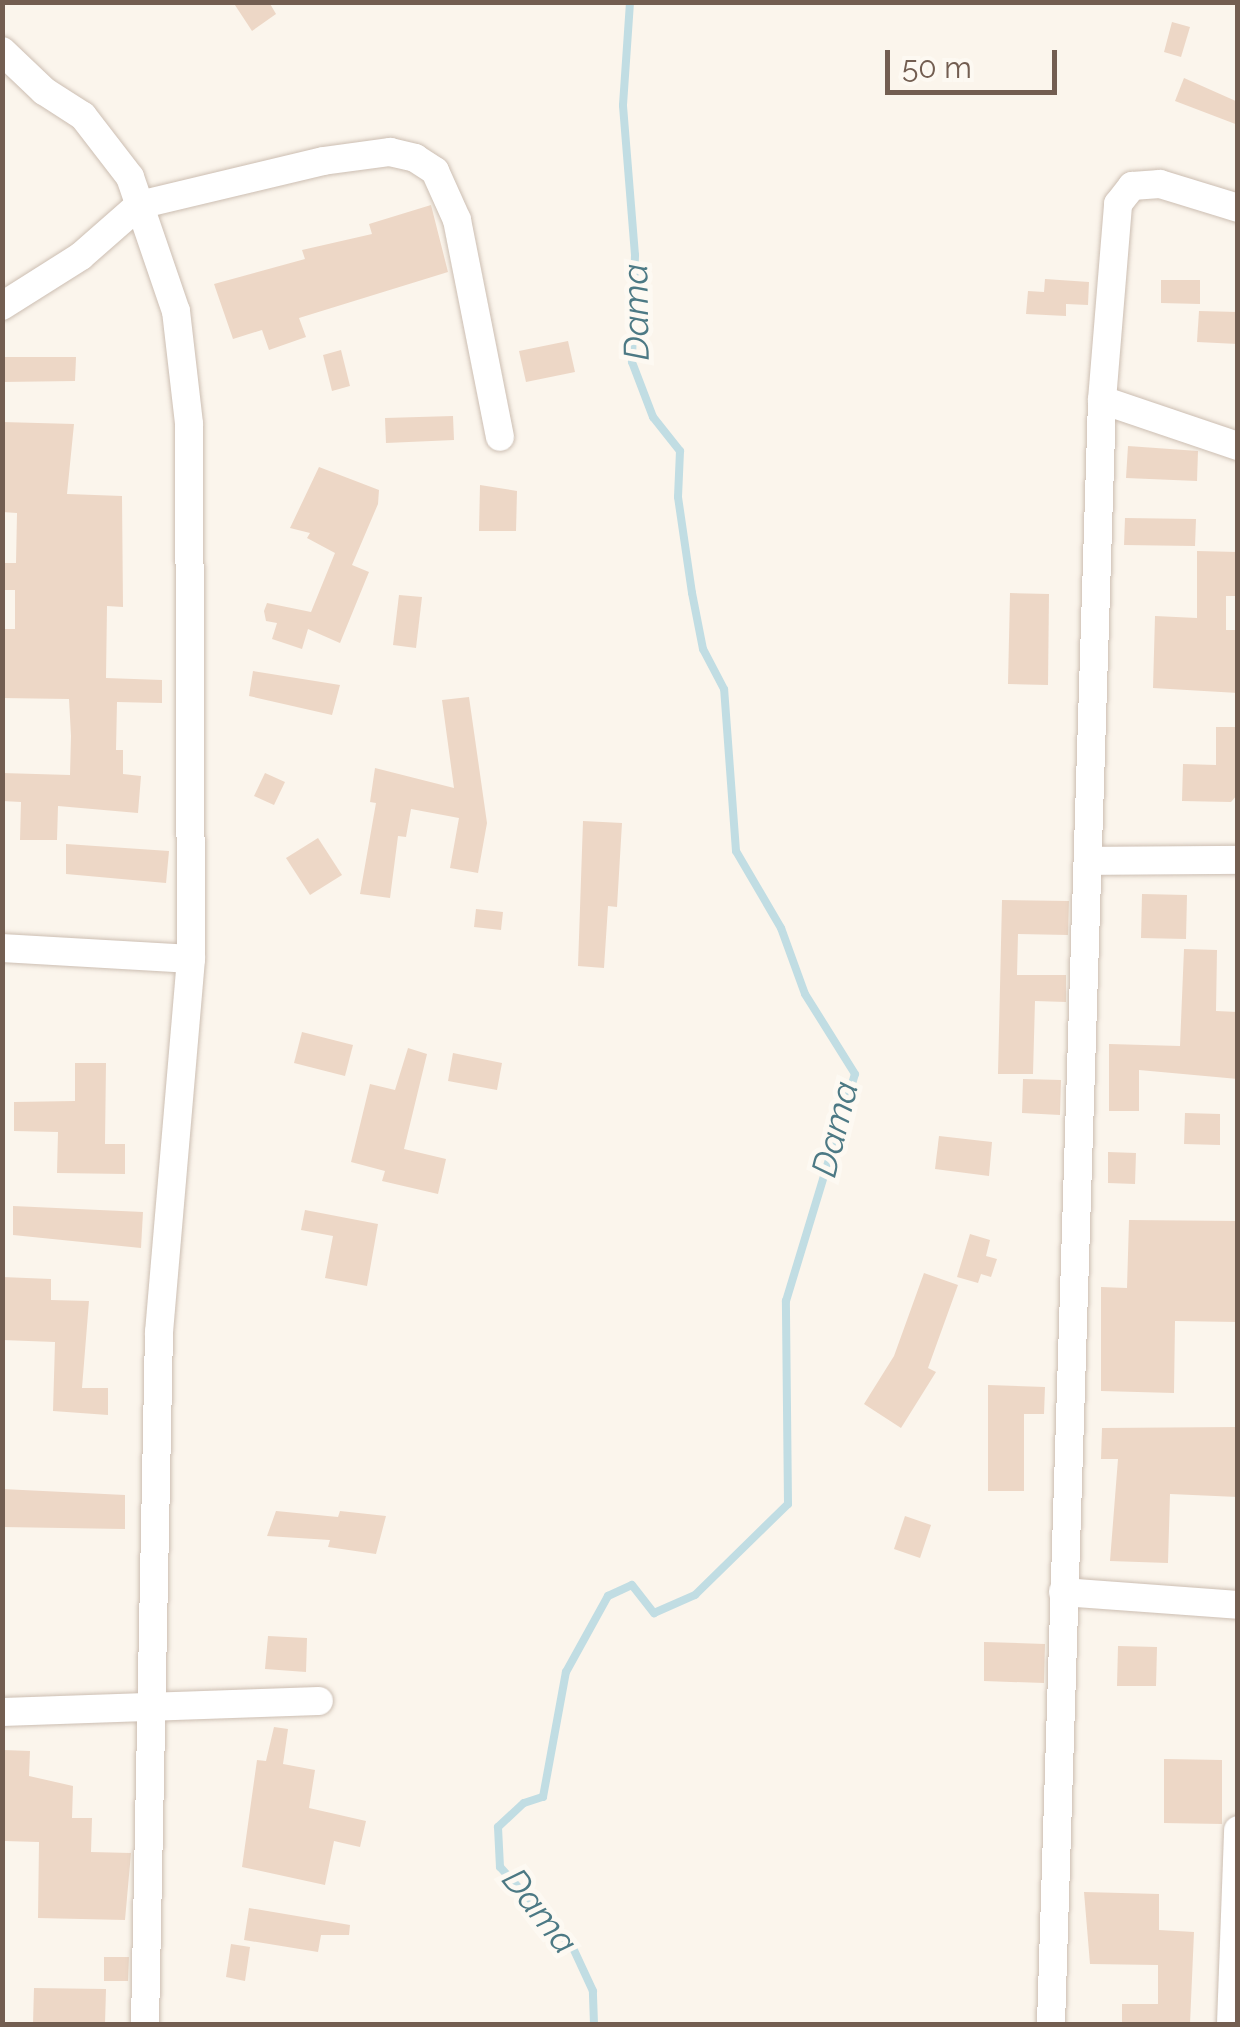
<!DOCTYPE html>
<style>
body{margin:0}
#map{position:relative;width:1240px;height:2027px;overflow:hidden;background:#fbf5ec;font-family:Raleway,sans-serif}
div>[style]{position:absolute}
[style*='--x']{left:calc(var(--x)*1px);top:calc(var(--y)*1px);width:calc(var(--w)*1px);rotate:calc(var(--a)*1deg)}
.stream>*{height:8px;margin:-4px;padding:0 4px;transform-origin:4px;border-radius:4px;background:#c1dde3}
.building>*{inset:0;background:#edd7c6}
.roads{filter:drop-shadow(0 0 2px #ccbeb2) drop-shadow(0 0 2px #ccbeb2)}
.minor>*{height:28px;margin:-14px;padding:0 14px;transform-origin:14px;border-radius:14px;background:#fff}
span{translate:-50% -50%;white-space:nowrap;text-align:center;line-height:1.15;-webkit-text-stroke:10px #fdf9f2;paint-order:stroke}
.water-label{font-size:35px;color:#4c7984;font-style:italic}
.frame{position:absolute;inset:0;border:5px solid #735e51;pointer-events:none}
.scale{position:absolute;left:885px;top:50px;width:172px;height:45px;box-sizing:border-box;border:5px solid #735e51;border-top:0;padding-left:12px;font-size:30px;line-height:35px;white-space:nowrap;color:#735e51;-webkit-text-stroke:8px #fdf9f2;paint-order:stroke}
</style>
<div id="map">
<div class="stream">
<i style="--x:594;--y:2024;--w:33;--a:-92"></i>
<i style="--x:593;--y:1991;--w:47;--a:-114.9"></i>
<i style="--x:573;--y:1948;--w:109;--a:-132"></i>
<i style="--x:500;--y:1867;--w:40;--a:-92.9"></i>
<i style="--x:498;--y:1827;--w:35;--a:-43"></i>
<i style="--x:524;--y:1803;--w:20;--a:-18"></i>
<i style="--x:543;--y:1797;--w:127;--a:-79.6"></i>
<i style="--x:566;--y:1672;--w:87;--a:-61.1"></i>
<i style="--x:608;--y:1596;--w:26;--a:-25"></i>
<i style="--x:632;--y:1585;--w:36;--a:52"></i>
<i style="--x:654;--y:1613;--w:45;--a:-23.7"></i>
<i style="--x:695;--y:1595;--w:130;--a:-44.4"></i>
<i style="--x:788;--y:1504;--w:203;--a:-90.6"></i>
<i style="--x:786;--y:1301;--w:237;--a:-73.1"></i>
<i style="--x:855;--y:1074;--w:94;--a:-122"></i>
<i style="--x:805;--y:994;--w:70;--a:-110"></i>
<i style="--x:781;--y:928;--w:89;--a:-120.3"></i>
<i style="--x:736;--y:851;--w:162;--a:-94.2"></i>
<i style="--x:724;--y:689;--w:45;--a:-117.7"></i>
<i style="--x:703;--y:649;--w:57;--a:-101.1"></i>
<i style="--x:692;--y:593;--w:97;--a:-98.3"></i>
<i style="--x:678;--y:497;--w:46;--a:-87.5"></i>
<i style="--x:680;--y:451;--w:43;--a:-128.5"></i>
<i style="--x:653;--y:417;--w:59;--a:-110.9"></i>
<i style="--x:632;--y:362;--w:107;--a:-88.4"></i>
<i style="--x:635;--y:255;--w:150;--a:-94.6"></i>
<i style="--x:623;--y:105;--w:103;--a:-86.1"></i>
</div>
<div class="building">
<i style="clip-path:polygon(233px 2px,269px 2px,276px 14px,252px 31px)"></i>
<i style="clip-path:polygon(1172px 22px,1190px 27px,1181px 57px,1164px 52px)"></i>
<i style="clip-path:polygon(1184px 78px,1238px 102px,1238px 125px,1175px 101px)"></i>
<i style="clip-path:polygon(431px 205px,448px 272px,299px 318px,306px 337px,269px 350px,262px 330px,233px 339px,214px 284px,305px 259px,302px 250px,372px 234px,369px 224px)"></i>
<i style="clip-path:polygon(1045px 279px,1089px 282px,1088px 305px,1066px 304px,1066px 316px,1026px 314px,1028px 291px,1044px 292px)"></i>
<i style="clip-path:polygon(1161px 280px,1200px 280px,1200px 304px,1161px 303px)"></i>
<i style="clip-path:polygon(1199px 311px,1238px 312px,1238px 344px,1197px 342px)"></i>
<i style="clip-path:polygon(568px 341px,575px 372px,526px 382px,519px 351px)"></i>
<i style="clip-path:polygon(341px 350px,350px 386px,332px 391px,323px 355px)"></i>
<i style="clip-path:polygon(2px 357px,76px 357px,75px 381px,2px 382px)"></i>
<i style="clip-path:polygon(453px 416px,454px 440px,386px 443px,385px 418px)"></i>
<i style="clip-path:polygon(2px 422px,74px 424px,67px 494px,122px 496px,123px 607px,107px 606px,106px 678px,162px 680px,162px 703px,117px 702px,116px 750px,123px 750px,123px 774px,141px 776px,138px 813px,58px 806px,57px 840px,20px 840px,21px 802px,2px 801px,2px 773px,70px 775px,71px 736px,69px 699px,2px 698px,2px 629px,15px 629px,15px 590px,2px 590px,2px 563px,16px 563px,17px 513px,2px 512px)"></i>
<i style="clip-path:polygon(1128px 446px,1198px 451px,1197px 481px,1126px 478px)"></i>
<i style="clip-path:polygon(319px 467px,379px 490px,378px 504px,352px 565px,369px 572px,340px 643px,308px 629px,302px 649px,272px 639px,277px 623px,266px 621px,264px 611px,267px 603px,311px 612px,335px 553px,307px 538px,310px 533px,290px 528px)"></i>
<i style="clip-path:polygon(480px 485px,517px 491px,516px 531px,479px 531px)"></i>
<i style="clip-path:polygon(1125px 518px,1196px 519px,1195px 546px,1124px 545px)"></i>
<i style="clip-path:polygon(1197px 551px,1238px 552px,1238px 596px,1226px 596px,1226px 630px,1238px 630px,1238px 693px,1153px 688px,1155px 616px,1197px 618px)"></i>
<i style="clip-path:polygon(1010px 593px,1049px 594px,1048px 685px,1008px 684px)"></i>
<i style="clip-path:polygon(399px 595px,422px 597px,416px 648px,393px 645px)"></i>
<i style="clip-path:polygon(253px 671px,340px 685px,332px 715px,249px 696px)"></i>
<i style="clip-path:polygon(469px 697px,487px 823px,478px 873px,450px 868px,459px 818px,411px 809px,406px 837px,398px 836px,390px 898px,360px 894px,376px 803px,370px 802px,375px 768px,454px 788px,442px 700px)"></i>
<i style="clip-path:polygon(1216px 727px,1238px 727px,1238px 794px,1231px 802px,1182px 801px,1183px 764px,1216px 765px)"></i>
<i style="clip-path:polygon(265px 773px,285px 782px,274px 805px,254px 796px)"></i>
<i style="clip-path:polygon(583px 821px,622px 823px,617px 907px,608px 906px,604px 968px,578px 966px)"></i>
<i style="clip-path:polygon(318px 838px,342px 875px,310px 895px,286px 858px)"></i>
<i style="clip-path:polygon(66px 844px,169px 851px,166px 883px,66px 874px)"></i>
<i style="clip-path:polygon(1142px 894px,1187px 895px,1186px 939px,1141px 938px)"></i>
<i style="clip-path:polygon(1002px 900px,1069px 901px,1068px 935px,1018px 934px,1017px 975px,1066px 975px,1066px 1002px,1035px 1001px,1033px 1074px,998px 1074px)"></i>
<i style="clip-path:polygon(476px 909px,503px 912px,501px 930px,474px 927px)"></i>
<i style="clip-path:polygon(1184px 949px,1217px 950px,1216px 1011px,1238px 1012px,1238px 1079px,1139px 1070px,1139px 1111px,1109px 1111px,1109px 1044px,1180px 1046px)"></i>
<i style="clip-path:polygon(302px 1032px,353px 1045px,345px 1076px,294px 1063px)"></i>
<i style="clip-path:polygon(408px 1048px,427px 1054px,404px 1149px,446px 1159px,438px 1194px,382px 1181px,385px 1171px,351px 1162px,370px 1084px,395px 1090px)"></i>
<i style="clip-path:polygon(453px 1053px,502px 1063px,497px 1090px,448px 1081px)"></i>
<i style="clip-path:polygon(75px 1063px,106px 1063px,105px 1144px,125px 1144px,125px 1174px,57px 1173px,58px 1132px,14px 1131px,14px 1102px,75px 1101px)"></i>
<i style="clip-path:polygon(1023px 1079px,1061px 1080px,1060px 1115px,1022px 1113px)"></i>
<i style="clip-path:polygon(1185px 1113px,1220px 1114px,1220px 1145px,1184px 1144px)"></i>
<i style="clip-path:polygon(939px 1136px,992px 1142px,989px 1176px,935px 1169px)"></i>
<i style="clip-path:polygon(1108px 1152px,1136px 1153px,1135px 1184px,1108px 1183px)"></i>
<i style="clip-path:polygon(13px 1206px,143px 1212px,141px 1248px,13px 1235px)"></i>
<i style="clip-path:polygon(305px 1210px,378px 1224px,367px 1286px,325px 1278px,333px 1236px,301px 1230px)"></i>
<i style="clip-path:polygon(1129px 1220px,1238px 1221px,1238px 1322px,1175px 1321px,1174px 1393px,1101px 1391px,1101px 1287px,1127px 1288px)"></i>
<i style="clip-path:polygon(970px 1234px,990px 1240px,986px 1256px,997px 1259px,991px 1277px,981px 1274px,978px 1283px,957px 1277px)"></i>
<i style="clip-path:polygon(924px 1273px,958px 1285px,928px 1368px,936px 1372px,901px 1428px,864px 1404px,894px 1356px)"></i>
<i style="clip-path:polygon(2px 1277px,51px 1279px,51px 1300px,89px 1301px,82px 1388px,108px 1388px,108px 1415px,53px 1411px,55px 1342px,2px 1340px)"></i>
<i style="clip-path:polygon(988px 1385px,1045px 1387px,1044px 1414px,1024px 1414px,1024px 1491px,988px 1491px)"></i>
<i style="clip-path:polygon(1237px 1427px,1238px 1497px,1170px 1494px,1168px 1563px,1110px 1561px,1118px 1459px,1101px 1459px,1102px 1428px)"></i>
<i style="clip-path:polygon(2px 1489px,125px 1495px,125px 1529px,2px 1527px)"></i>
<i style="clip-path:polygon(276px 1511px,338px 1517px,340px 1511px,386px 1516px,376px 1554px,328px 1547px,330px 1540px,267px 1536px)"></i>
<i style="clip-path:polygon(905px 1516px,931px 1525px,920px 1558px,894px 1549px)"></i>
<i style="clip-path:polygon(268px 1636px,307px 1638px,306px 1672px,265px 1669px)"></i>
<i style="clip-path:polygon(984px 1642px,1045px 1644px,1044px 1683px,984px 1681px)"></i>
<i style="clip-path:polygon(1118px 1646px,1157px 1647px,1156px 1686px,1117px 1686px)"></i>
<i style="clip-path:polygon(274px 1727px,288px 1729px,283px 1764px,315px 1770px,309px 1808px,366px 1821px,360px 1847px,334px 1841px,325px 1885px,242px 1867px,257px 1760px,266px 1761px)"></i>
<i style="clip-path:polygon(3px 1750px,30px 1751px,29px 1776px,73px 1786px,72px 1818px,92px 1818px,91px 1852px,131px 1853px,125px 1920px,38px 1918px,39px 1842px,4px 1841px)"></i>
<i style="clip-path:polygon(1164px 1759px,1222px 1760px,1222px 1824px,1164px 1823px)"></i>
<i style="clip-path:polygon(1084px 1892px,1159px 1894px,1159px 1930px,1194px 1932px,1190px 2024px,1122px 2024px,1122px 2004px,1158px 2004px,1158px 1965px,1090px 1964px)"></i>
<i style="clip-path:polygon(249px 1908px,350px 1925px,349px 1935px,321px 1935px,318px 1952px,244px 1940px)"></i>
<i style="clip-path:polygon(231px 1944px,250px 1947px,245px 1981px,226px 1977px)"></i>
<i style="clip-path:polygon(104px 1957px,129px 1957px,128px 1981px,104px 1981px)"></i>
<i style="clip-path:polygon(34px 1988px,106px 1989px,105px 2024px,33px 2024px)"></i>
</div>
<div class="roads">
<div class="minor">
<i style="--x:2;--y:51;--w:58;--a:43.6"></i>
<i style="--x:44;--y:91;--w:46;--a:32.7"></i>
<i style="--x:83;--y:116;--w:77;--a:52.4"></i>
<i style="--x:130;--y:177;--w:142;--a:71.1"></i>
<i style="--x:176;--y:311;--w:114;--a:83.4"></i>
<i style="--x:189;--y:424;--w:535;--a:89.79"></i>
<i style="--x:191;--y:959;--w:374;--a:94.9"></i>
<i style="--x:159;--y:1332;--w:692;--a:91.16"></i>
<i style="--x:2;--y:306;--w:93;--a:-32.3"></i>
<i style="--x:81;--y:256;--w:77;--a:-41.3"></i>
<i style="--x:139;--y:205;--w:189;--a:-13.4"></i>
<i style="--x:323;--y:161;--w:68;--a:-7.7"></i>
<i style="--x:390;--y:152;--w:26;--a:13"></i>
<i style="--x:415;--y:158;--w:24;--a:33"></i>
<i style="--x:435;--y:171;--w:54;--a:65.8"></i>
<i style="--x:457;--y:220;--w:221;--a:78.8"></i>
<i style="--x:1102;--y:400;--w:144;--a:18.7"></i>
<i style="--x:1088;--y:861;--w:150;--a:-0.4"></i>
<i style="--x:2;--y:948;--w:189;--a:3.3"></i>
<i style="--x:1063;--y:1592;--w:175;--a:4.2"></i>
<i style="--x:2;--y:1712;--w:317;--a:-2"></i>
<i style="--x:1051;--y:2024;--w:1625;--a:-88.2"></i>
<i style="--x:1102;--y:400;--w:197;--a:-85.3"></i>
<i style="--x:1118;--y:204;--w:23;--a:-52"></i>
<i style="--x:1132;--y:186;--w:28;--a:-4"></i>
<i style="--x:1160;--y:184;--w:82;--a:17.1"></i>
<i style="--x:1231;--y:2024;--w:194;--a:-87.9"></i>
</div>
</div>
<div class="water-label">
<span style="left:636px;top:312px;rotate:-91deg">Dama</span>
<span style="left:835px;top:1129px;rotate:-76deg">Dama</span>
<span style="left:540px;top:1911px;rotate:52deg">Dama</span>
</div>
<div class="frame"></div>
<div class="scale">50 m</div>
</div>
